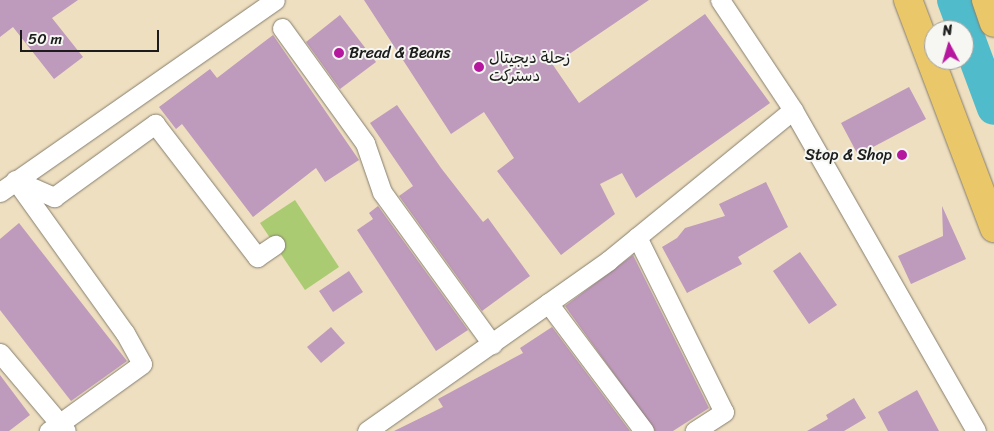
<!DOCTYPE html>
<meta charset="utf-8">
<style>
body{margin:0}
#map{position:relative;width:994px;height:431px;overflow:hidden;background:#eedfc0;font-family:Sriracha,"Playpen Sans Arabic",sans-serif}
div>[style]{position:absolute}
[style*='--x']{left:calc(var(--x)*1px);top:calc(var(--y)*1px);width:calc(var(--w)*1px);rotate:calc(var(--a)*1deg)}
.green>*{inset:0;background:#abcb72}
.river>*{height:34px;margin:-17px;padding:0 17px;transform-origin:17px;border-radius:17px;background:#50bbcb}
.building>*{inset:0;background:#be9abc}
.roads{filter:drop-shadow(0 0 1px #857e6e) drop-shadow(0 0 1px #857e6e)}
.street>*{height:19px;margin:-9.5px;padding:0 9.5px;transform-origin:9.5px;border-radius:9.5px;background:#fff}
.highway>*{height:28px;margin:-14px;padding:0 14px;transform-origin:14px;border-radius:14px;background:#eac769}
.dots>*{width:14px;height:14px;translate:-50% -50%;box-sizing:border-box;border:2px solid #f6f6f2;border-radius:50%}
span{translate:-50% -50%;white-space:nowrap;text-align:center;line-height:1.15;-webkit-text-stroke:4px #f6f6f2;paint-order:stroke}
.poi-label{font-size:16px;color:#1c1c1c}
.left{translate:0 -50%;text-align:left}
.right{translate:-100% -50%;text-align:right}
.north{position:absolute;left:924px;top:20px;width:50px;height:50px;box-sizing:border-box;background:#f6f6f2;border:1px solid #9f9f9c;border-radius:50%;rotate:354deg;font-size:14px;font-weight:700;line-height:20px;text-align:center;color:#1c1c1c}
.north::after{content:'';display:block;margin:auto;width:18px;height:22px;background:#b5179e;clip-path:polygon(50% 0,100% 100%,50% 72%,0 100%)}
.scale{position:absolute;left:20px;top:30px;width:139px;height:22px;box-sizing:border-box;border:2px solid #1c1c1c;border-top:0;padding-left:6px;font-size:15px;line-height:18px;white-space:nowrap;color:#1c1c1c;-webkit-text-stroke:4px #f6f6f2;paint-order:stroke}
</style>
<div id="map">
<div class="green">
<i style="clip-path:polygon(295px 200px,339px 267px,305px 290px,260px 223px)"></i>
</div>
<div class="river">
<i style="--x:954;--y:0;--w:115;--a:69.7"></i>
</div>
<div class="building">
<i style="clip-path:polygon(0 0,78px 0,52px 18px,83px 57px,54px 79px,13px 27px,0 37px)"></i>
<i style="clip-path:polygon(364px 0,649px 0,553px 65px,579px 103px,705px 14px,770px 103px,636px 198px,622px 173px,600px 184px,615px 214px,561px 255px,497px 171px,514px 158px,484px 112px,451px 134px)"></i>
<i style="clip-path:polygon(340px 15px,376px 62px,340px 89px,306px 42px)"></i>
<i style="clip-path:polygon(273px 35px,359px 160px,325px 182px,316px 168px,253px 217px,182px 124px,176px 129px,159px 107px,210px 69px,217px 78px)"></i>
<i style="clip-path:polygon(909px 87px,926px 119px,858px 155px,841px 123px)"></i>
<i style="clip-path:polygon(397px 105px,441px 168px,483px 222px,488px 218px,530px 276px,482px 311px,399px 196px,413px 186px,370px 123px)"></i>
<i style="clip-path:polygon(766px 182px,788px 227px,738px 257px,742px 264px,687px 293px,662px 247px,677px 238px,685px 228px,725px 216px,719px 204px)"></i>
<i style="clip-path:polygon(378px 206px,468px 330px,436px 351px,357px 230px,373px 219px,369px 213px)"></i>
<i style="clip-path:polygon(942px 206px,966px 259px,911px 284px,898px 256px,943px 236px)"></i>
<i style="clip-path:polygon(19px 223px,127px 361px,71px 401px,0 310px,0 239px)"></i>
<i style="clip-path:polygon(800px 252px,837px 305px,809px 324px,773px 271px)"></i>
<i style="clip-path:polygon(633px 255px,709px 408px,673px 431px,655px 431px,565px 306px)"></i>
<i style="clip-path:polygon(349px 271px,363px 292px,333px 312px,319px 291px)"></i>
<i style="clip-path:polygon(331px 327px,345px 343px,321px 363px,307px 347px)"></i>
<i style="clip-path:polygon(552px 327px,630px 431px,394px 431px,443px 407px,438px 399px,523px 353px,520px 348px)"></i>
<i style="clip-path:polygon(0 375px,30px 415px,9px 431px,0 431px)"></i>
<i style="clip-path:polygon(917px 390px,939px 431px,888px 431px,878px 412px)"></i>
<i style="clip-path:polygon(854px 398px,866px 418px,844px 431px,807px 431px,828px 419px,826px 415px)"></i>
</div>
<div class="roads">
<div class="street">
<i style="--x:720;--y:0;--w:132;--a:56.4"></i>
<i style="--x:793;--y:110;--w:369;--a:60.3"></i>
<i style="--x:282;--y:28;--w:142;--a:54.2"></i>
<i style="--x:365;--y:143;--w:52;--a:70.9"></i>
<i style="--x:382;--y:192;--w:188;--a:54.1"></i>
<i style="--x:15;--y:180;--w:43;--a:23.6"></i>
<i style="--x:54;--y:197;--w:125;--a:-35.9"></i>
<i style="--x:155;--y:124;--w:168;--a:52.5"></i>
<i style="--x:257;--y:257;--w:22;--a:-34"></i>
<i style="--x:16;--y:181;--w:187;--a:54.4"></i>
<i style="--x:125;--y:333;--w:35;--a:61"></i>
<i style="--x:142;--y:364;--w:115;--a:144.2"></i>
<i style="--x:0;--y:192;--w:335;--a:-34.9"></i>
<i style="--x:637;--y:237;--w:195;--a:63.6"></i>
<i style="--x:724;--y:412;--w:35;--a:147"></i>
<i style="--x:548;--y:303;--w:160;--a:53.1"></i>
<i style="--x:0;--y:353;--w:102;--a:49.8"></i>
<i style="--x:367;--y:431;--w:296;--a:-35.2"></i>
<i style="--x:609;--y:260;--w:237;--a:-39.2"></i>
</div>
<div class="highway">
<i style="--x:908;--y:0;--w:244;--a:69.3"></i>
<i style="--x:986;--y:0;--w:24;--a:71"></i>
</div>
</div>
<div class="dots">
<i style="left:339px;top:53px;background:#b5179e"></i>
<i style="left:479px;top:67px;background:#b5179e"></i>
<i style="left:902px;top:155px;background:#b5179e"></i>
</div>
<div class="poi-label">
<span class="left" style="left:349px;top:53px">Bread &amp; Beans</span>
<span class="left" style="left:489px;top:67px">زحلة ديجيتال<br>دستركت</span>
<span class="right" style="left:892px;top:155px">Stop &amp; Shop</span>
</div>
<div class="north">N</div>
<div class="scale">50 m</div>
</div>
